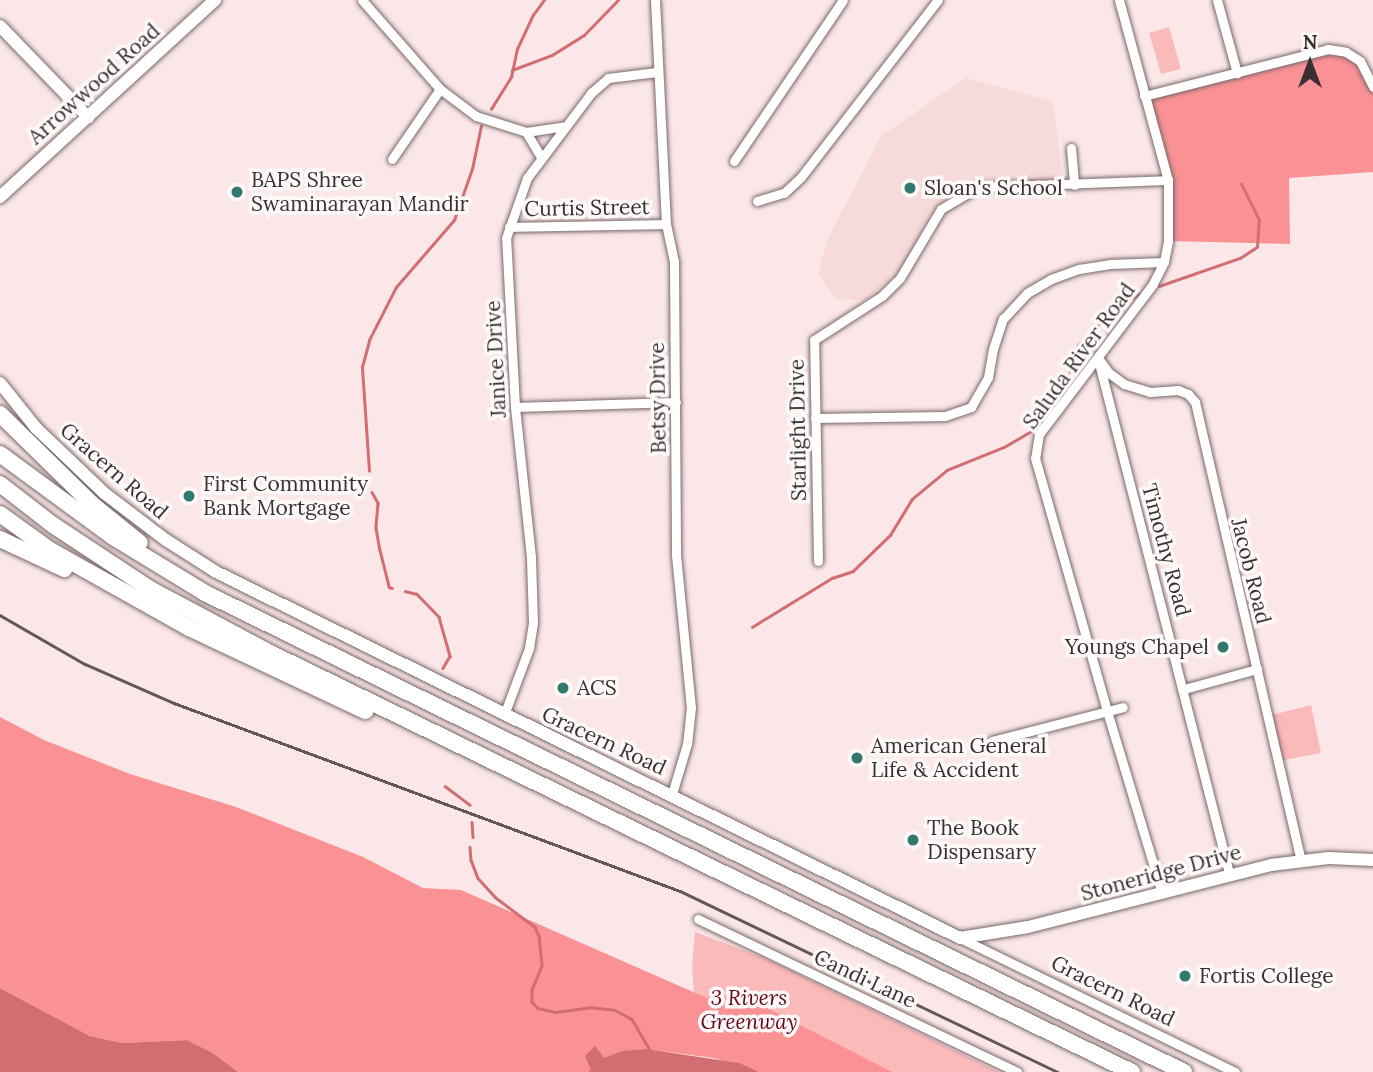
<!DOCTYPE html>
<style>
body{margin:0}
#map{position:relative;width:1373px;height:1072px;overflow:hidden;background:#fbe7e7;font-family:Lora,serif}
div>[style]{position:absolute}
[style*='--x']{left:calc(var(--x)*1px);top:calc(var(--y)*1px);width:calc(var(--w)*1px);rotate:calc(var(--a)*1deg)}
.built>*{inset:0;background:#f7dada}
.green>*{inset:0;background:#fababa}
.forest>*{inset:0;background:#fa9195}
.water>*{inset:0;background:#d26d72}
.stream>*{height:2.5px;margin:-1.25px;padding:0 1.25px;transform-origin:1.25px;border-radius:1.25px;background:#d26d72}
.roads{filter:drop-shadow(0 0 2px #7a6969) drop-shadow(0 0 2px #7a6969)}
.street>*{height:9px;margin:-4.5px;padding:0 4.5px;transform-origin:4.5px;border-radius:4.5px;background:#fff}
.secondary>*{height:12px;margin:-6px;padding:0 6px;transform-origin:6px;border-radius:6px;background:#fff}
.highway>*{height:16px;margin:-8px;padding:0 8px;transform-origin:8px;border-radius:8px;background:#fff}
.rail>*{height:2.5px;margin:-1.25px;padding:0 1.25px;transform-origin:1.25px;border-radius:1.25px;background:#625858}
.dots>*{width:19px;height:19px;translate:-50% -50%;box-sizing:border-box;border:4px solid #fdf9f9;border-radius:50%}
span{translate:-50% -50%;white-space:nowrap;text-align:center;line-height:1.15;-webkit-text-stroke:7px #fdf9f9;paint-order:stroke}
.street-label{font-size:21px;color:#393131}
.poi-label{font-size:21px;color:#393131}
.left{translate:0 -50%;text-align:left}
.right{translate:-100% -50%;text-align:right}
.park-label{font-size:21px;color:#68081c;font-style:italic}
.north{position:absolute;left:1275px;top:28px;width:70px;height:70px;-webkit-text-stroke:5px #fdf9f9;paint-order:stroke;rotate:0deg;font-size:19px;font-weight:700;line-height:28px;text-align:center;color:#393131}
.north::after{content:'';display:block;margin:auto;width:24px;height:32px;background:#393131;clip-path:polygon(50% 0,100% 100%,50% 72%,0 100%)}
</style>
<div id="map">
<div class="built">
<i style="clip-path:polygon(966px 78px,1053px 102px,1063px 181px,980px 182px,952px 194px,933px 211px,899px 271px,865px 300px,836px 299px,818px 274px,828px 239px,881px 136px)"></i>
</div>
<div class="green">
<i style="clip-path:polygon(1169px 27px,1181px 69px,1161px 74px,1149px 33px)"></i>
<i style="clip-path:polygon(1311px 705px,1321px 753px,1279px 761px,1268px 716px)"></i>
<i style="clip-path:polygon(695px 932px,769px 960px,999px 1072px,759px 1072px,739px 1063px,696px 1054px,631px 1049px,588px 1072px,523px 1072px,695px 1009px,692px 966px)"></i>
</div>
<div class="forest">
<i style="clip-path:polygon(1328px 49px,1352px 55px,1373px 87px,1373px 172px,1289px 178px,1290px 244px,1168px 241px,1170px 200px,1144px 96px)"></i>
<i style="clip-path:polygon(0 717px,44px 740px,130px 774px,236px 807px,363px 857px,423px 888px,461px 890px,725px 1006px,765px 1007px,892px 1072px,759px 1072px,714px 1058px,646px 1049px,588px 1072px,238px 1072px,213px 1053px,187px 1040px,122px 1043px,90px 1036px,0 988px)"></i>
</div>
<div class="water">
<i style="clip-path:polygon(0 988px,90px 1036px,122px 1043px,187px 1040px,213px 1053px,238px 1072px,0 1072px)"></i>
<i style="clip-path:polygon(595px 1046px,604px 1058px,622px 1051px,646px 1049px,739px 1063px,759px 1072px,588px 1072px,591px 1070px,585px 1056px)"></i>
</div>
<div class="stream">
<i style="--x:512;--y:70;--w:43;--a:-20.6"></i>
<i style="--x:552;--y:55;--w:36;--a:-32"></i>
<i style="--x:583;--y:36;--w:50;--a:-45.8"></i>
<i style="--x:491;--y:109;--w:38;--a:-58"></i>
<i style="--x:511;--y:77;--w:29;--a:-78"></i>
<i style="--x:517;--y:49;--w:38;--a:-65"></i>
<i style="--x:533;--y:15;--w:19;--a:-54"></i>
<i style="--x:1159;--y:286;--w:86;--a:-19.1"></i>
<i style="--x:1240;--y:258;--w:20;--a:-33"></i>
<i style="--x:1257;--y:247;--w:27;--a:-86"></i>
<i style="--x:1259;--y:220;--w:40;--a:-116.6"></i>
<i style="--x:1063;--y:396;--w:53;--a:-73.6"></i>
<i style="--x:1078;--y:345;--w:55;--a:-45"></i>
<i style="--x:1117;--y:306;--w:27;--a:-28"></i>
<i style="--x:369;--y:471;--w:104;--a:-93.9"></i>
<i style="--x:362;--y:367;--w:28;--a:-75"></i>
<i style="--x:369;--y:340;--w:59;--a:-63"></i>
<i style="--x:396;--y:287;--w:89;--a:-49.1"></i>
<i style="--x:454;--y:220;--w:54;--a:-70.6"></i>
<i style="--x:472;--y:169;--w:44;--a:-78.2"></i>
<i style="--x:372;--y:492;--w:13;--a:61"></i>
<i style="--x:378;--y:503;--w:25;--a:95"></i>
<i style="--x:376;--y:528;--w:22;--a:80"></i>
<i style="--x:380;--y:550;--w:38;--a:76"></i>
<i style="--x:389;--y:587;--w:3;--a:18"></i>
<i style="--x:405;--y:591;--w:12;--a:14"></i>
<i style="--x:417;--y:594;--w:32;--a:46"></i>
<i style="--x:439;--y:617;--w:41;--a:74.2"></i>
<i style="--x:450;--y:656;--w:14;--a:120"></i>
<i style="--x:752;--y:627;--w:94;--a:-31.5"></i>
<i style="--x:832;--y:578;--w:22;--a:-18"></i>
<i style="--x:853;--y:571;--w:52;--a:-44.2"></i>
<i style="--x:890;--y:535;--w:42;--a:-58.6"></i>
<i style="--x:912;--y:499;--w:45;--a:-39.6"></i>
<i style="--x:947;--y:470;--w:61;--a:-22"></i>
<i style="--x:1004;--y:447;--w:42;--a:-30.3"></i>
<i style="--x:445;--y:786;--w:31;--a:37"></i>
<i style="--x:472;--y:822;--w:15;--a:86"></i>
<i style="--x:470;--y:847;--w:13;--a:86"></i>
<i style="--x:471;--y:860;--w:19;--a:69"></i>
<i style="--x:478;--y:878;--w:25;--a:48"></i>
<i style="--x:495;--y:897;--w:50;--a:36.9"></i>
<i style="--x:535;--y:927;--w:10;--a:66"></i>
<i style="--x:539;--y:936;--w:30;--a:84"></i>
<i style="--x:542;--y:966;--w:26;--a:113"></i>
<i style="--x:532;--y:990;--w:12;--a:90"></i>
<i style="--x:532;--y:1002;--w:8;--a:45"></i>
<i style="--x:538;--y:1008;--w:18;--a:13"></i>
<i style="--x:556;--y:1012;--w:34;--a:-8"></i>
<i style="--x:590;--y:1007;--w:25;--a:7"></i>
<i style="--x:615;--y:1010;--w:19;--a:28"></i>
<i style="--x:632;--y:1019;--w:39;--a:60"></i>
</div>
<div class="roads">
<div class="street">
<i style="--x:362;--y:0;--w:118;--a:48.8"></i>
<i style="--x:440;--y:89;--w:45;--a:36.9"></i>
<i style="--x:476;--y:116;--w:52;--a:17.7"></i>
<i style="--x:526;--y:132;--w:40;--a:-8.5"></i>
<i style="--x:655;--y:0;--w:224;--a:87.2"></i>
<i style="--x:666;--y:224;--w:38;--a:78"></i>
<i style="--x:674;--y:261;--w:294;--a:89.6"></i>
<i style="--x:676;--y:555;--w:153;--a:84.4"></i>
<i style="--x:691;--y:707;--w:37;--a:96"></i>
<i style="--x:687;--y:744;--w:52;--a:106.7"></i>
<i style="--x:1119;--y:0;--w:187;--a:74.8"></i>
<i style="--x:1168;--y:180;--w:61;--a:90"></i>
<i style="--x:1168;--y:241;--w:21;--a:101"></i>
<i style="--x:1164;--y:262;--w:25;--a:117"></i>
<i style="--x:1153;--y:284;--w:188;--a:127.2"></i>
<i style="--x:1039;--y:434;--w:24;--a:99"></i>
<i style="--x:1035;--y:458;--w:263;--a:74.1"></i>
<i style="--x:1107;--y:711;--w:190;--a:73.2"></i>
<i style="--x:1217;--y:0;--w:76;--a:74.7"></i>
<i style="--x:1144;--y:96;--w:190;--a:-14.3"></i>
<i style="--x:1328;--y:49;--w:18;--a:9"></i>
<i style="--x:1346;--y:52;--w:17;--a:33"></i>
<i style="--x:1360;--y:61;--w:29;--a:63"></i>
<i style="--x:526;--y:132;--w:29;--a:59"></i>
<i style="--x:1071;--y:148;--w:37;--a:85"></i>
<i style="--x:392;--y:159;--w:85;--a:-55.6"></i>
<i style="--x:734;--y:161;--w:194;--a:-55.9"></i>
<i style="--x:757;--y:201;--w:28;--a:-17"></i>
<i style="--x:784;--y:193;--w:23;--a:-43"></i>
<i style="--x:801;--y:177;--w:224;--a:-52.3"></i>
<i style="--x:509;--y:227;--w:157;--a:-1.1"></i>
<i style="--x:1098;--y:358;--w:19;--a:54"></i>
<i style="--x:1109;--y:373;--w:19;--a:36"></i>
<i style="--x:1124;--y:384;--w:27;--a:17"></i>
<i style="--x:1150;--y:392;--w:28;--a:-4"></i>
<i style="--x:1178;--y:390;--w:11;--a:22"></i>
<i style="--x:1188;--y:394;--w:11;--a:49"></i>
<i style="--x:1195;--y:402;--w:470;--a:77"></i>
<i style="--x:1099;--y:363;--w:526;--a:75.7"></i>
<i style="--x:515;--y:407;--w:161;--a:-1.8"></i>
<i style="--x:815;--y:418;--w:130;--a:-0.9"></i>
<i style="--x:945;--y:416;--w:28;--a:-19"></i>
<i style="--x:971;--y:407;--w:34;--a:-60"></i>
<i style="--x:988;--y:377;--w:28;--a:-80"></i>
<i style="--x:993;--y:349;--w:32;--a:-72"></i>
<i style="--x:1003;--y:319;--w:35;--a:-47"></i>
<i style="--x:1027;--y:293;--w:28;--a:-30"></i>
<i style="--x:1051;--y:279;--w:30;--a:-20"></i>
<i style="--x:1079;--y:269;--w:31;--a:-9"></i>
<i style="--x:1110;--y:264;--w:54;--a:-2.1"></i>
<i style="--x:818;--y:561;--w:221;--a:-91"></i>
<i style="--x:814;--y:340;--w:81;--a:-32.9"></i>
<i style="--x:882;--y:296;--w:25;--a:-45"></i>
<i style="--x:900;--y:278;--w:80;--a:-59.3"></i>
<i style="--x:941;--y:209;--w:43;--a:-30.7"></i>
<i style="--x:978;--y:187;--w:190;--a:-2.1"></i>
<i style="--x:1184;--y:689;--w:76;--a:-15.3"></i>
<i style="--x:504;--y:715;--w:72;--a:-69.5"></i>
<i style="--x:529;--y:648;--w:26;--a:-81"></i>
<i style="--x:533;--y:622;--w:65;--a:-91.8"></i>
<i style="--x:531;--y:557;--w:151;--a:-96.1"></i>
<i style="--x:515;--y:407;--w:169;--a:-93"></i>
<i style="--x:506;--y:238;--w:64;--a:-70.7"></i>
<i style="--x:527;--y:178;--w:106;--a:-53"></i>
<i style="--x:591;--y:93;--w:23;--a:-41"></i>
<i style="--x:608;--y:78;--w:49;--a:-7"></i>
<i style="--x:992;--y:741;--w:135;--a:-14.5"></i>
<i style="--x:698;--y:919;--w:354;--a:25.6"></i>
<i style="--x:960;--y:938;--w:306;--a:26"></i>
</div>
<div class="secondary">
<i style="--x:0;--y:26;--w:127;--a:46"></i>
<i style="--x:0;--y:197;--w:292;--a:-42.5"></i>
<i style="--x:0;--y:383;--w:58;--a:51.3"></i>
<i style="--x:36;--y:428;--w:94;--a:43.7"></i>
<i style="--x:104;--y:493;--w:78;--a:37.2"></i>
<i style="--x:166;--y:540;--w:59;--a:32.6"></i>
<i style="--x:216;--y:572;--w:829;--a:26.19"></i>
<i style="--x:960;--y:938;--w:69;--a:-9.2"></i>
<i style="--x:1028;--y:927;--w:251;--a:-14.3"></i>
<i style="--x:1271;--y:865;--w:58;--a:-6.9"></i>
<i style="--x:1329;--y:858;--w:44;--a:2.6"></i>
</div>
<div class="highway">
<i style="--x:0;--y:414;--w:130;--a:44.4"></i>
<i style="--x:93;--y:505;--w:60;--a:39"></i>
<i style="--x:0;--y:454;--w:140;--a:36.3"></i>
<i style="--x:113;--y:537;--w:108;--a:31.3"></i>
<i style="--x:205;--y:593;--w:1090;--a:26.07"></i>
<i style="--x:0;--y:484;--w:67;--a:37.7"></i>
<i style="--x:53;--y:525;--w:116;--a:33.4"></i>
<i style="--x:150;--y:589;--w:132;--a:28.1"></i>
<i style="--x:266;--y:651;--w:963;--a:25.93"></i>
<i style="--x:0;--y:514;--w:62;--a:35.8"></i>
<i style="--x:50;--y:550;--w:159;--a:29.3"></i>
<i style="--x:189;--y:628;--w:195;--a:25.2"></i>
<i style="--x:0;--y:539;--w:71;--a:25.1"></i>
</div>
</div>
<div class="rail">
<i style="--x:0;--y:615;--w:98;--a:30"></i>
<i style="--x:85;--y:664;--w:97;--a:23.7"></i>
<i style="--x:174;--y:703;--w:540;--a:20.38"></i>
<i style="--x:680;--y:891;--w:419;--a:25.6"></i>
</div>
<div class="dots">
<i style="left:910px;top:188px;background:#32786e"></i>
<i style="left:237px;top:192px;background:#32786e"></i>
<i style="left:189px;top:496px;background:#32786e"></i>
<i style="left:1223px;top:647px;background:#32786e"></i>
<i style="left:563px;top:688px;background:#32786e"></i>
<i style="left:857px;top:758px;background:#32786e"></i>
<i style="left:913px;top:840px;background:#32786e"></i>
<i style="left:1185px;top:976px;background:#32786e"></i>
</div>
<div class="street-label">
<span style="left:94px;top:84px;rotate:-42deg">Arrowwood Road</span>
<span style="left:587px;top:208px;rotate:-1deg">Curtis Street</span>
<span style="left:1079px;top:356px;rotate:-54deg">Saluda River Road</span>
<span style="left:496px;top:359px;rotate:-93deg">Janice Drive</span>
<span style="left:658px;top:398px;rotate:-91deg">Betsy Drive</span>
<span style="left:798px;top:430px;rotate:-91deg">Starlight Drive</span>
<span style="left:114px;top:471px;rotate:41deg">Gracern Road</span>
<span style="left:1166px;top:550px;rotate:75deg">Timothy Road</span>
<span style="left:1251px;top:571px;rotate:76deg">Jacob Road</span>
<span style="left:604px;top:741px;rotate:25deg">Gracern Road</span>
<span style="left:1161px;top:873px;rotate:-15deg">Stoneridge Drive</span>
<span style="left:865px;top:979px;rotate:25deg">Candi Lane</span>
<span style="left:1113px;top:991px;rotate:26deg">Gracern Road</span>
</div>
<div class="poi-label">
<span class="left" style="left:251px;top:192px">BAPS Shree<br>Swaminarayan Mandir</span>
<span class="left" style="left:924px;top:188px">Sloan's School</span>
<span class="left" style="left:203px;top:496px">First Community<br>Bank Mortgage</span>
<span class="right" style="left:1209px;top:647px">Youngs Chapel</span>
<span class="left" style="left:577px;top:688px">ACS</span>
<span class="left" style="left:871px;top:758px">American General<br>Life &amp; Accident</span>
<span class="left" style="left:927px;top:840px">The Book<br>Dispensary</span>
<span class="left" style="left:1199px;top:976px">Fortis College</span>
</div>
<div class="park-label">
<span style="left:749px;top:1010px">3 Rivers<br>Greenway</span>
</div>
<div class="north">N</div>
</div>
